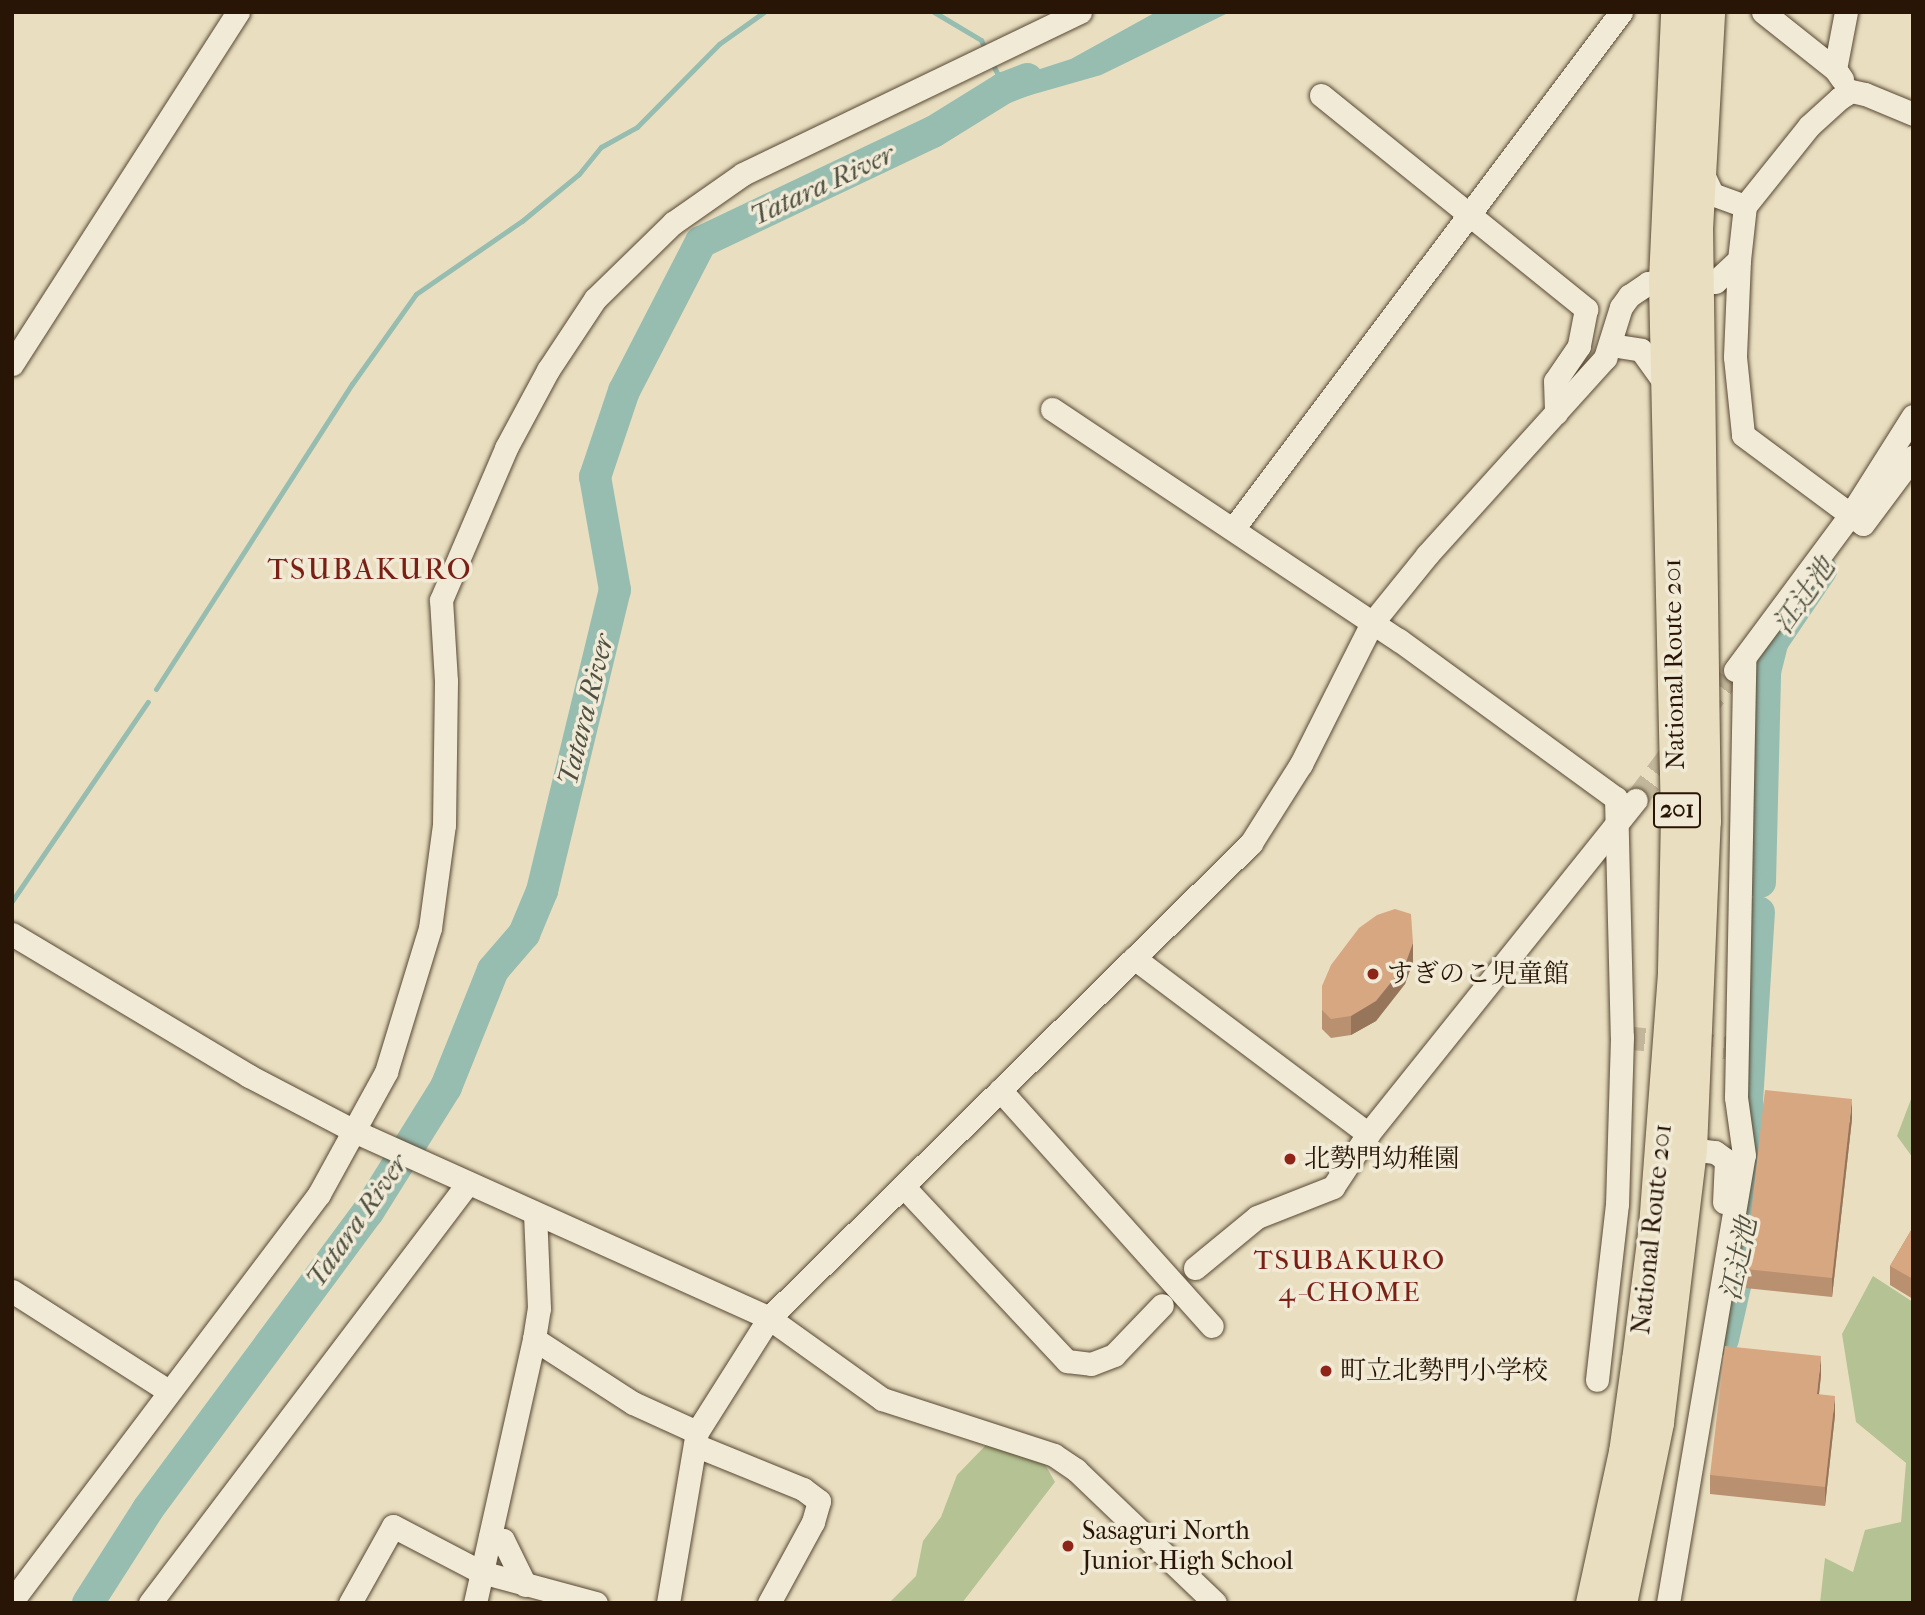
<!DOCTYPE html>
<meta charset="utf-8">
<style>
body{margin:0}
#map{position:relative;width:1925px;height:1615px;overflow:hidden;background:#e9dfc0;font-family:"IM FELL French Canon","Noto Serif JP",serif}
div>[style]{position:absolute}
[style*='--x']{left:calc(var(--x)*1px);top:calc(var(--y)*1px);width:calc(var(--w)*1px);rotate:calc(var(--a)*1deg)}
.green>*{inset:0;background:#b5c293}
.water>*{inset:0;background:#97bdb1}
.stream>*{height:5px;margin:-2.5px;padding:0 2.5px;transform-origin:2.5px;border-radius:2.5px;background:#97bdb1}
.river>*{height:32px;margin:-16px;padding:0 16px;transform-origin:16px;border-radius:16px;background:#97bdb1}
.minor-tunnel>*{height:23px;margin-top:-11.5px;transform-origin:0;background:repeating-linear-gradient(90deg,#c2b79b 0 23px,transparent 0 34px)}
.roads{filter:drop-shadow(0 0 2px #584834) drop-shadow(0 0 2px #584834)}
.minor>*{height:23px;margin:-11.5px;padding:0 11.5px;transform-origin:11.5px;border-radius:11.5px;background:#f1ead6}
.highway>*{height:33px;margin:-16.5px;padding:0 16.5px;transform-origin:16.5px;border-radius:16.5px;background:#e9dfc0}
.wall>*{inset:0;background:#b99070}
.shaded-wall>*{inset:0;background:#96755b}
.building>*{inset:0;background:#d7a782}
.dots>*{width:19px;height:19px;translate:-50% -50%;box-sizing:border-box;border:4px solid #f1ead6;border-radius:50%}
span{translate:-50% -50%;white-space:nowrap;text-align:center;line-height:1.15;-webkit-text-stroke:7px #f1ead6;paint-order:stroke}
.shield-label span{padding:2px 5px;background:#f1ead6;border:2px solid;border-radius:5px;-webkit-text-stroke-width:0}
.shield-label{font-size:24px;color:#281505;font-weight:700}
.street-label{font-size:26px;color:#281505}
.poi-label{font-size:26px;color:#281505}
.left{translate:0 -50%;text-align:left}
.water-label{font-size:28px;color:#4f5041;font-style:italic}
.neighbourhood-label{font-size:28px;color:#7a1f14;letter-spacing:2px}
.quarter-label{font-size:30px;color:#7a1f14;letter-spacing:2px}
.frame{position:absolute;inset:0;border:14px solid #281505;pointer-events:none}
</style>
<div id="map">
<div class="green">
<i style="clip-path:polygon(1913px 1094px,1913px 1158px,1897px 1136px)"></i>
<i style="clip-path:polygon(1873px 1276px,1913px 1302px,1913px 1603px,1820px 1603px,1825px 1558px,1853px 1572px,1865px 1530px,1901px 1522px,1906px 1463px,1856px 1422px,1842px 1334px)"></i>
<i style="clip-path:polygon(987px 1444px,1043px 1461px,1055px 1482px,962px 1603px,889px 1603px,916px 1576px,923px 1541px,941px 1517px,957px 1475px)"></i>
</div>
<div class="water">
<i style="clip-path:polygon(1156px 12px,1230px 12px,1101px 75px,992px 106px,981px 88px,1071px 59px)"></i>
</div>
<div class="stream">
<i style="--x:934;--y:12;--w:55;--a:30.8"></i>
<i style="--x:981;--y:40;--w:12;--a:66"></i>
<i style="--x:992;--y:63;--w:25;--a:63"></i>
<i style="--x:156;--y:689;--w:363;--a:-57.3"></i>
<i style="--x:352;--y:384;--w:110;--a:-54.6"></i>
<i style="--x:416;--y:294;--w:129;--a:-34.6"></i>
<i style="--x:522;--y:221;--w:74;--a:-39.5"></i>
<i style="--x:579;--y:174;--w:35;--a:-51"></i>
<i style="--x:601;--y:147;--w:41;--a:-29.1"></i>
<i style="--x:637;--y:127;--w:117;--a:-45.3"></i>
<i style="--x:719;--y:44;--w:55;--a:-35.4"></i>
<i style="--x:12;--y:901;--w:241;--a:-55.7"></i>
</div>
<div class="river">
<i style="--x:1760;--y:882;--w:210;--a:-88.6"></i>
<i style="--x:1765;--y:672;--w:32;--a:-76"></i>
<i style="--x:1773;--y:641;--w:86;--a:-55.9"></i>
<i style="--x:1723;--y:1339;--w:99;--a:-77.2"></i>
<i style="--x:1745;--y:1242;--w:88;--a:-82.1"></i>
<i style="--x:1757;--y:1155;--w:54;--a:-100.7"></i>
<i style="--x:1747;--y:1102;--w:190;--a:-86.4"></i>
<i style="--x:88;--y:1603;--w:112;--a:-57.4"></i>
<i style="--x:148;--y:1509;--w:370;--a:-53.5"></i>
<i style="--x:368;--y:1212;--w:147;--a:-58"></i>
<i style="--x:446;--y:1087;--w:126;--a:-68.1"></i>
<i style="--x:493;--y:970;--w:48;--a:-49.3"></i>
<i style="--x:524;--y:934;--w:47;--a:-67.3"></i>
<i style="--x:542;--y:891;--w:310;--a:-76.4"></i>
<i style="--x:615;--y:590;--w:115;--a:-100"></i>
<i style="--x:595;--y:477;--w:91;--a:-71.4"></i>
<i style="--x:624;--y:391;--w:168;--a:-62.7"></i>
<i style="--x:701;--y:242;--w:257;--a:-25.4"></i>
<i style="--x:933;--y:132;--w:84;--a:-31.8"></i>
<i style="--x:1004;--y:88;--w:25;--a:-21"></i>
</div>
<div class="minor-tunnel">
<i style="--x:1701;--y:714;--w:45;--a:-53.1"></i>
<i style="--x:1636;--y:800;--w:70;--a:-53.1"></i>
<i style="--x:1622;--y:1037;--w:117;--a:5.4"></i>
</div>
<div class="roads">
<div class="minor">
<i style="--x:1763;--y:12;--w:92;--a:38.4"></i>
<i style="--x:1842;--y:79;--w:12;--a:-125"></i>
<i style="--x:1835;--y:69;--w:58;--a:-79.1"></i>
<i style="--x:1321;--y:95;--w:341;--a:38.9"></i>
<i style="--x:1586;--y:309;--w:38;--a:101"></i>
<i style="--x:1579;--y:346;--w:42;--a:124.4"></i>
<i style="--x:1555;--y:381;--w:32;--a:88"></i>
<i style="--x:1701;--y:170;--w:26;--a:65"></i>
<i style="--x:1712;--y:194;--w:35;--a:20"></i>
<i style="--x:1739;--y:260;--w:97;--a:92.4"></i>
<i style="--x:1735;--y:357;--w:78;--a:84.1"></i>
<i style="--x:1743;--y:435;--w:149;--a:36.6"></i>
<i style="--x:1863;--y:524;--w:84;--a:-53.3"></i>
<i style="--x:1611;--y:345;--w:30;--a:9"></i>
<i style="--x:1641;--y:350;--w:44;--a:54.2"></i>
<i style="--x:12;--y:364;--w:418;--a:-57.3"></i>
<i style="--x:1052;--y:409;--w:417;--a:33.7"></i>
<i style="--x:1399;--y:640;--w:268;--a:36.1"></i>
<i style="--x:1616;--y:798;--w:239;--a:88.6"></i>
<i style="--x:1622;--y:1037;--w:167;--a:91.7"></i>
<i style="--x:1617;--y:1204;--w:177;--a:96.5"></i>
<i style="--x:1233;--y:529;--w:646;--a:-53.11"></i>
<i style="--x:1735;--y:670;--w:194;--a:-53.4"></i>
<i style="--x:1851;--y:514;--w:116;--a:-57.7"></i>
<i style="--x:12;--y:934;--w:276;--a:30.9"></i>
<i style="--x:249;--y:1076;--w:121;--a:27.6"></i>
<i style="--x:356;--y:1132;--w:453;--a:24.2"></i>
<i style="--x:769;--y:1318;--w:139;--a:35.6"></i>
<i style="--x:882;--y:1399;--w:181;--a:18"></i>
<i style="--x:1054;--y:1455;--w:27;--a:34"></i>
<i style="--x:1076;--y:1470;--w:192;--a:43.7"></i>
<i style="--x:1134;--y:958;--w:293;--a:36.9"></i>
<i style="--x:1368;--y:1134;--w:428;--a:-51.3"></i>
<i style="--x:1000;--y:1090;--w:317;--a:48.1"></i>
<i style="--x:1690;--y:1149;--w:25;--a:7"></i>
<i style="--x:1715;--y:1152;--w:14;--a:36"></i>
<i style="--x:1726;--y:1160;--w:42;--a:92.7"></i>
<i style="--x:903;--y:1186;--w:240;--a:46.9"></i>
<i style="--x:1067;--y:1361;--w:24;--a:7"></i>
<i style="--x:1091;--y:1364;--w:25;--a:-21"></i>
<i style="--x:1114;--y:1355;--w:69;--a:-46.2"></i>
<i style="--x:1195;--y:1268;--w:80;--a:-39.4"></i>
<i style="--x:1257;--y:1217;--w:82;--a:-21.5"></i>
<i style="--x:1333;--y:1187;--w:64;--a:-56.6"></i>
<i style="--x:12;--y:1291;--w:184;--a:32.6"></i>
<i style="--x:534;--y:1339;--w:118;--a:32.9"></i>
<i style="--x:633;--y:1403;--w:70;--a:24.4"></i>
<i style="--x:695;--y:1445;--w:117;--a:22.2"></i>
<i style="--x:803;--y:1489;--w:20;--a:37"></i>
<i style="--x:819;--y:1501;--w:22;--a:106"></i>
<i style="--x:813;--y:1522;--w:92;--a:118.5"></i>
<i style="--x:490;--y:1537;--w:13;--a:13"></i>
<i style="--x:503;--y:1540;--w:50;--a:63.9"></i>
<i style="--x:12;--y:1601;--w:510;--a:-52.97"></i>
<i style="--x:319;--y:1194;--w:139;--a:-61.2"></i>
<i style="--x:386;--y:1072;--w:151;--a:-73"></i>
<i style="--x:430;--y:928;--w:104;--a:-82.3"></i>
<i style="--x:444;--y:825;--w:144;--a:-89.2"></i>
<i style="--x:446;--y:681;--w:81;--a:-93.5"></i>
<i style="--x:441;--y:600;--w:165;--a:-66.8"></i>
<i style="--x:506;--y:448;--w:89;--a:-61.7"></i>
<i style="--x:548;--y:370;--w:85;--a:-56.5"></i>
<i style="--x:595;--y:299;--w:109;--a:-44.3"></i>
<i style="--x:673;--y:223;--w:85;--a:-35"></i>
<i style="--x:743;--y:174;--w:374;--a:-25.7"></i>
<i style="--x:150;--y:1603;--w:527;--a:-52.87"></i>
<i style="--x:350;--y:1603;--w:88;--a:-60.8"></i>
<i style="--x:393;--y:1526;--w:99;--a:27.6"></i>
<i style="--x:481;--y:1572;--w:119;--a:15.1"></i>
<i style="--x:475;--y:1603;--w:271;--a:-77.4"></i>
<i style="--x:534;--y:1339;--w:31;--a:-81"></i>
<i style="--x:539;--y:1308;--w:94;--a:-92.4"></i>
<i style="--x:668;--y:1603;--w:173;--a:-80.4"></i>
<i style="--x:697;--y:1432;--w:135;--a:-57.7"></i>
<i style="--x:769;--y:1318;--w:677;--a:-44.58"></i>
<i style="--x:1251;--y:843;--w:93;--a:-57.7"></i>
<i style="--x:1301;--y:764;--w:158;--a:-63.3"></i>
<i style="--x:1372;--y:623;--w:87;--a:-51"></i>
<i style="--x:1427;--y:555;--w:266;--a:-47.9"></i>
<i style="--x:1605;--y:358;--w:53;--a:-72.6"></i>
<i style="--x:1621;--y:307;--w:14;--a:-54"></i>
<i style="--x:1629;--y:296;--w:23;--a:-34"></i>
<i style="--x:1648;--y:283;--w:17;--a:-10"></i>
<i style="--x:1665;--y:280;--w:50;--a:2.3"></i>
<i style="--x:1715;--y:282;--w:33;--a:-43"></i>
<i style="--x:1739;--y:260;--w:54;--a:-83.7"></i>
<i style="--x:1745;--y:206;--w:102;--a:-51.3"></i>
<i style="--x:1809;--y:126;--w:42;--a:-42.1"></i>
<i style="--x:1840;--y:98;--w:13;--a:-32"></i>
<i style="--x:1851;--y:91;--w:14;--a:12"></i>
<i style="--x:1865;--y:94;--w:52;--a:22.6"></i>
<i style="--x:1668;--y:1603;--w:454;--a:-80.4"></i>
<i style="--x:1744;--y:1155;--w:59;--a:-97.9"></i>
<i style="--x:1736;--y:1097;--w:436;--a:-88.9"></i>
</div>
<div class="highway">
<i style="--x:1592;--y:1603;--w:155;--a:-77.7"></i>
<i style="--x:1625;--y:1452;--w:93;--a:-82"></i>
<i style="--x:1638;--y:1360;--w:135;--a:-82.8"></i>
<i style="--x:1655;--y:1226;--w:256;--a:-85.7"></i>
<i style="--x:1674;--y:971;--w:152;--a:-88.9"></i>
<i style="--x:1677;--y:819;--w:539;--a:-91.28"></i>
<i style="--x:1665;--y:280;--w:268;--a:-87.4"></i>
<i style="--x:1620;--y:1603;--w:185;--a:-78.4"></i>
<i style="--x:1657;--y:1422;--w:275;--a:-83.1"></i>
<i style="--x:1690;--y:1149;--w:328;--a:-87.6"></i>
<i style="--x:1704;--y:821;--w:592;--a:-90.77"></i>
<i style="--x:1696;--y:229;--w:217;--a:-86.8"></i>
</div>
</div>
<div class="wall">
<i style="clip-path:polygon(1413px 962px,1405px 984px,1376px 1021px,1351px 1035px,1331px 1038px,1322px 1029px,1322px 986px)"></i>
<i style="clip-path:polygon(1852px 1119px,1832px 1297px,1745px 1288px,1745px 1269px)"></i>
<i style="clip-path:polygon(1913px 1227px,1913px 1299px,1890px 1285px,1890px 1266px)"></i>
<i style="clip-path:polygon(1821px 1375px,1819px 1394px,1835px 1415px,1825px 1506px,1710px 1494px,1710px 1475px)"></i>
</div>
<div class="shaded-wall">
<i style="clip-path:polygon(1413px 943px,1413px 962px,1405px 984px,1376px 1021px,1351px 1035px,1351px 1016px)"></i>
<i style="clip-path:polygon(1852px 1099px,1852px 1119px,1832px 1297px,1832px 1278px)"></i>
<i style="clip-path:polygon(1821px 1356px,1821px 1375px,1817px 1413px,1817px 1394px)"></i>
<i style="clip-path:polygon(1835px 1396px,1835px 1415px,1825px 1506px,1825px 1487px)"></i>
</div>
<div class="building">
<i style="clip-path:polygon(1395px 909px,1411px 914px,1413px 943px,1405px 965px,1376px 1001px,1351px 1016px,1331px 1019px,1322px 1010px,1322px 986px,1331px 965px,1359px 928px,1377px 915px)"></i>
<i style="clip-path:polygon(1765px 1090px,1852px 1099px,1832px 1278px,1745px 1269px)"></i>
<i style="clip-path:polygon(1913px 1227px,1913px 1279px,1890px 1266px)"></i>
<i style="clip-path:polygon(1725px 1346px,1821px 1356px,1817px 1394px,1835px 1396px,1825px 1487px,1710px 1475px)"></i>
</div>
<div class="dots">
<i style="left:1373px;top:974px;background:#8f2418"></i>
<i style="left:1290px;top:1159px;background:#8f2418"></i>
<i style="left:1326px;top:1371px;background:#8f2418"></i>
<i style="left:1068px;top:1546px;background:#8f2418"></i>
</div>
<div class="shield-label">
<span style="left:1677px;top:810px">201</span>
</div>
<div class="street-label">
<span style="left:1674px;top:664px;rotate:-91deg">National Route 201</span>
<span style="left:1652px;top:1229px;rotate:-84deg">National Route 201</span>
</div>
<div class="poi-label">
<span class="left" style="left:1387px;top:974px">すぎのこ児童館</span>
<span class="left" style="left:1304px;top:1159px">北勢門幼稚園</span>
<span class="left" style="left:1340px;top:1371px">町立北勢門小学校</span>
<span class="left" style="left:1082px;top:1546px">Sasaguri North<br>Junior High School</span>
</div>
<div class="water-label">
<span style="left:822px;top:185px;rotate:-25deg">Tatara River</span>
<span style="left:1804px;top:596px;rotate:-55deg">江辻池</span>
<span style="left:586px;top:710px;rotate:-76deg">Tatara River</span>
<span style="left:357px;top:1221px;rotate:-55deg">Tatara River</span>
<span style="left:1739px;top:1259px;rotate:-78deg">江辻池</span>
</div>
<div class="neighbourhood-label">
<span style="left:1350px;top:1276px">TSUBAKURO<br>4-CHOME</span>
</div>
<div class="quarter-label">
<span style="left:370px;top:570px">TSUBAKURO</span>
</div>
<div class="frame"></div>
</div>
